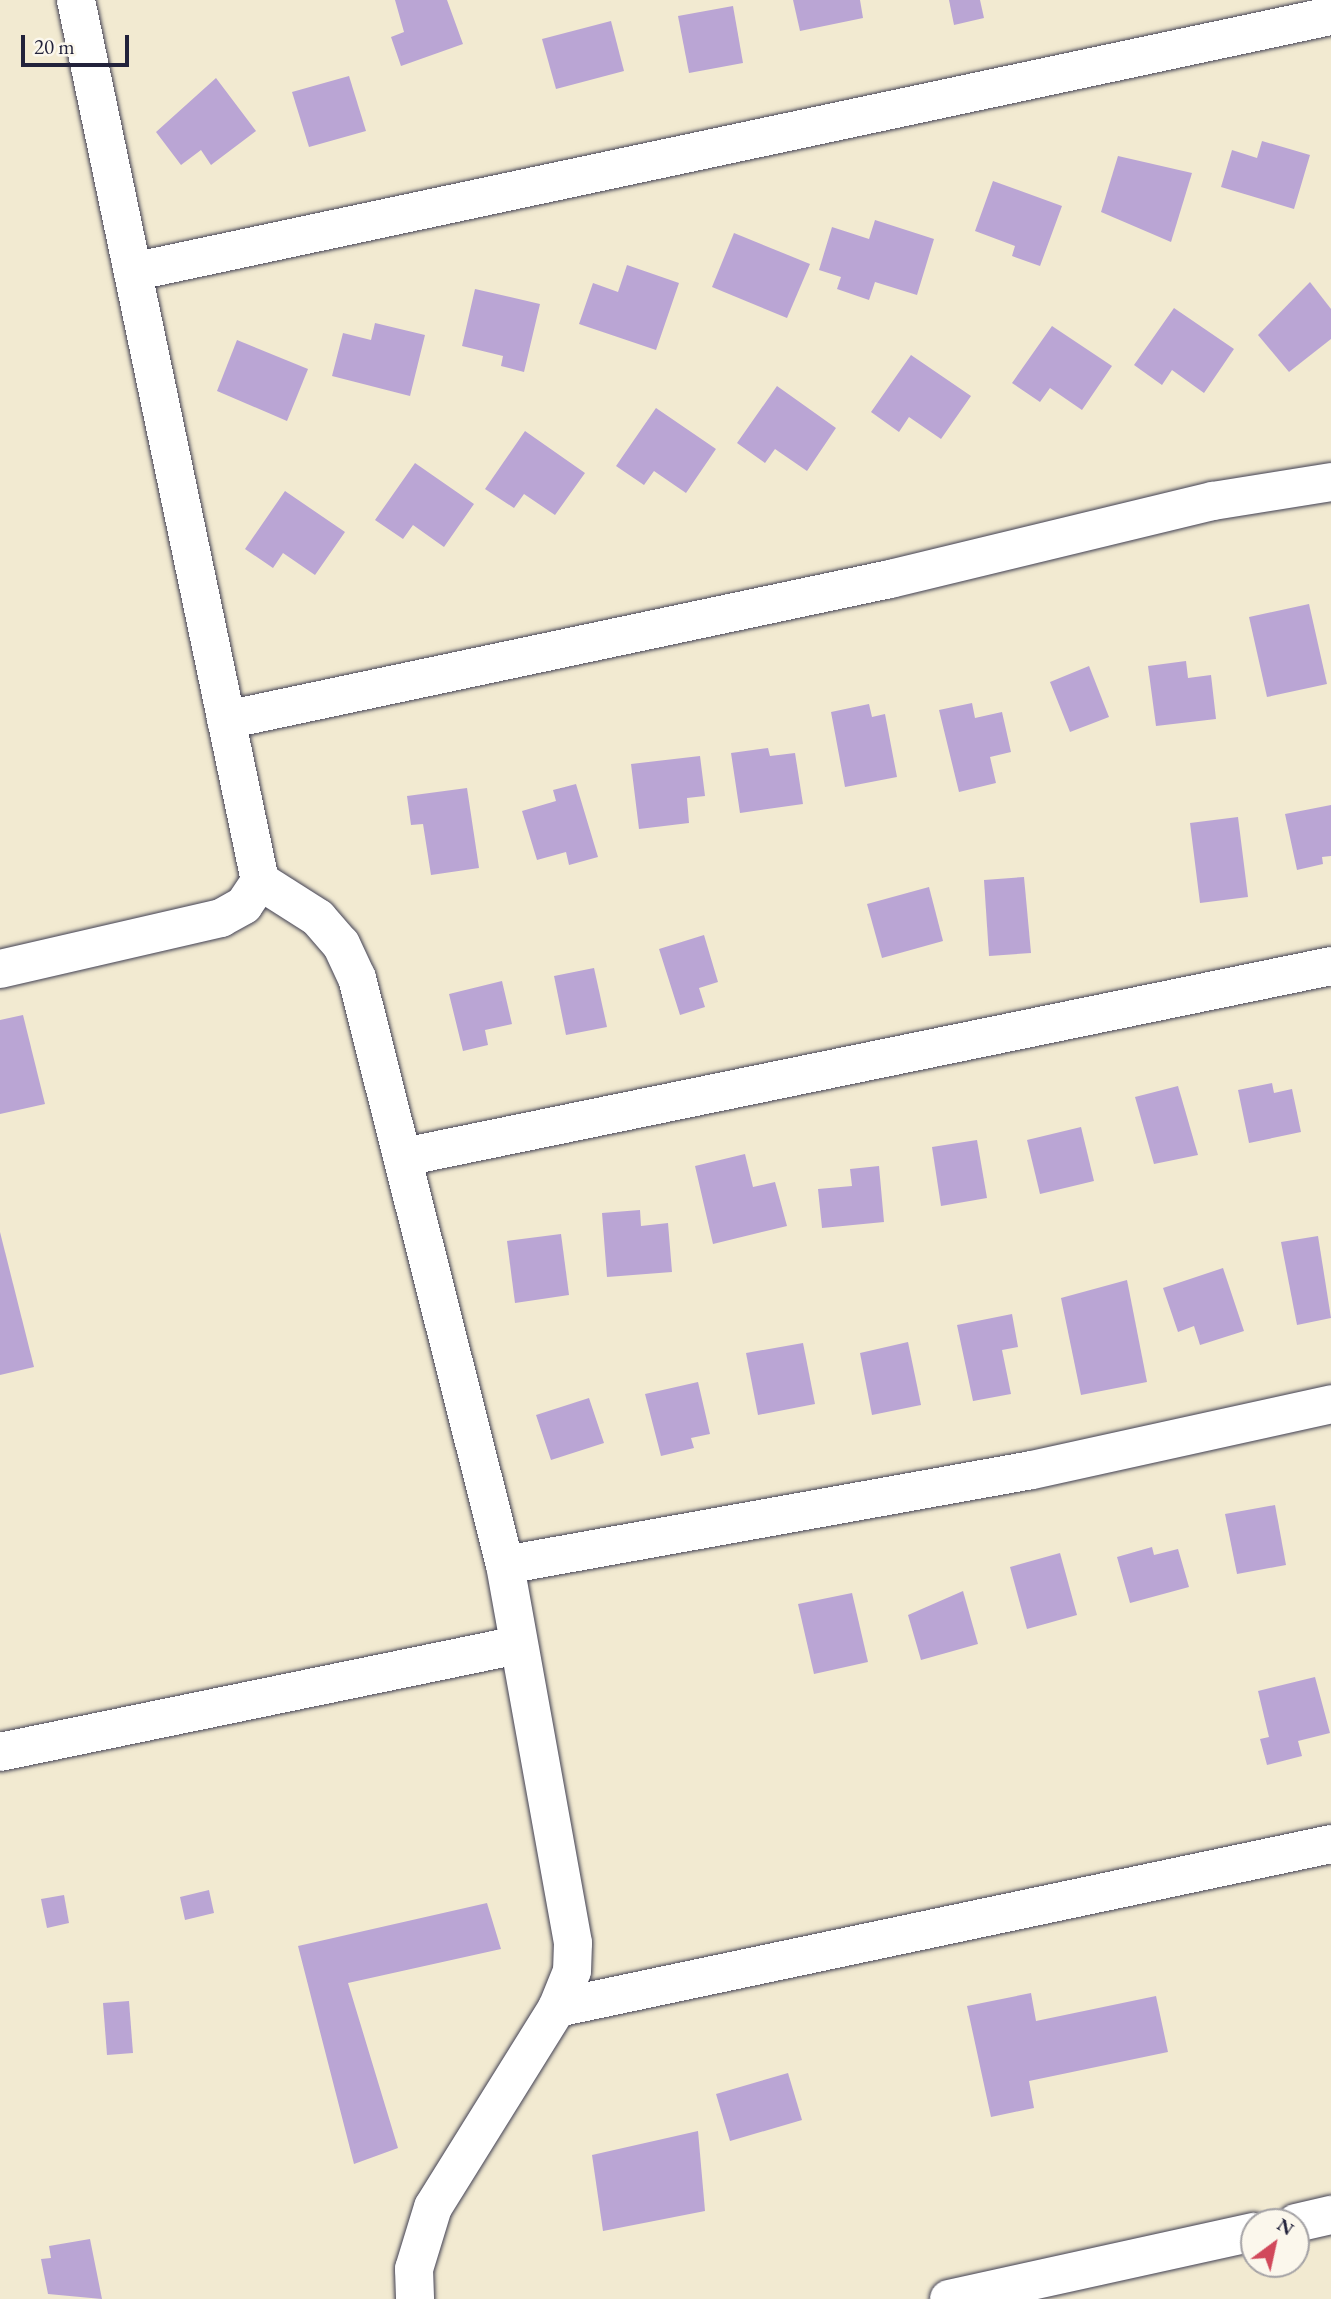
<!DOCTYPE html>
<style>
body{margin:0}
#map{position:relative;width:1331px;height:2299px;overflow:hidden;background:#f2ead1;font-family:"EB Garamond",serif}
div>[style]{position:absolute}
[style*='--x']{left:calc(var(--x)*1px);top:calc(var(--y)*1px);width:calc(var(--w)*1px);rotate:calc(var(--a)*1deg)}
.building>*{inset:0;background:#baa5d4}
.roads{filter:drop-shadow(0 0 2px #414052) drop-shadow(0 0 2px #414052)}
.minor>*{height:38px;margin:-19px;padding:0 19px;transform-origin:19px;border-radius:19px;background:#fff}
span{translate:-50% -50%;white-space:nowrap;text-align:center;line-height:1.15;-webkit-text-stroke:6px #fbf7ec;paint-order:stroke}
.north{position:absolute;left:1240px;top:2208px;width:70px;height:70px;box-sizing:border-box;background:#fbf7ec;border:2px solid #a4a2a5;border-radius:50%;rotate:33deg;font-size:19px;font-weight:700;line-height:28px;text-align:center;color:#22223b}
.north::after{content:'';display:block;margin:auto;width:24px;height:32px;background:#d1495b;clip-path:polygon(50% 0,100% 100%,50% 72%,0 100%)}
.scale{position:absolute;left:21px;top:35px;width:108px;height:32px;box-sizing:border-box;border:4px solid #22223b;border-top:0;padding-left:9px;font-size:21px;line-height:24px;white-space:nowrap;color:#22223b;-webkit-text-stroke:5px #fbf7ec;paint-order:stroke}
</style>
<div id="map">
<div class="building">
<i style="clip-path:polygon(395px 0,447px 0,463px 44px,401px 66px,391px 37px,404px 32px)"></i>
<i style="clip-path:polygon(793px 0,860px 0,863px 18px,800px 31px)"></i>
<i style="clip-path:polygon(949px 0,980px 0,984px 18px,954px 25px)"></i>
<i style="clip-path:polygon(733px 6px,743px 63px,689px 73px,678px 16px)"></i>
<i style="clip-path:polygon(611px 21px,624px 71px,556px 89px,542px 39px)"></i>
<i style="clip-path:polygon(349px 76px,366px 131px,309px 147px,292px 92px)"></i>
<i style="clip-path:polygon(216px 78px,256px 131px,211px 165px,201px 150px,181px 165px,156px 132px)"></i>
<i style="clip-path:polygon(1262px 141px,1310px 155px,1294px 209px,1221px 187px,1232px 150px,1257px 158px)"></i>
<i style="clip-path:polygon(1118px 156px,1192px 173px,1171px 242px,1101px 212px)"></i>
<i style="clip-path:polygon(993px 181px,1062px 206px,1040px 266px,1012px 256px,1015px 246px,975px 231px)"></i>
<i style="clip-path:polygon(875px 220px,934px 239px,917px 295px,875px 282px,869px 300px,837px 289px,841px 277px,819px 270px,832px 227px,869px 239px)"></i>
<i style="clip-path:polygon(734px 233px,810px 264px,787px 318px,712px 287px)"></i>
<i style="clip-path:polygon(627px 265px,679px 283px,656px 350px,579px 324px,593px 283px,618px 292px)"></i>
<i style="clip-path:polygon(1310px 282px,1331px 309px,1331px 339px,1289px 372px,1258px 335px)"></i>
<i style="clip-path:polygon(475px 289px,540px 304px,524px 372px,501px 366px,503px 356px,462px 346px)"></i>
<i style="clip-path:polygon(1174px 308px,1234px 349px,1204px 393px,1172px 370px,1162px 385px,1134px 365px)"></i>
<i style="clip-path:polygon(375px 323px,425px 335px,410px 396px,332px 376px,343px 333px,371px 340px)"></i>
<i style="clip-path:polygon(1052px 326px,1112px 366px,1082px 410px,1050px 388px,1040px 402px,1012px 383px)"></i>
<i style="clip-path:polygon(237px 340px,308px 369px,287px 421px,217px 391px)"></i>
<i style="clip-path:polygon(911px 355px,971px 396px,941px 439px,909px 417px,899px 432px,871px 412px)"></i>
<i style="clip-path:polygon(777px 386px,836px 428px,807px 471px,775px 449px,765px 463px,737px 443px)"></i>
<i style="clip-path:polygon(656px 408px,716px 449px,686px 493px,654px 471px,644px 485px,616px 466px)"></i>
<i style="clip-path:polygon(525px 431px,585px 473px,555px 515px,524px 494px,514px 508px,485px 489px)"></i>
<i style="clip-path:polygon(415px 463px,474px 504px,444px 547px,413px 525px,403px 539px,375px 520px)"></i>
<i style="clip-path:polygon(285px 491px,345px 532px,315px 575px,283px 553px,273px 568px,245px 549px)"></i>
<i style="clip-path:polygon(1309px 604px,1327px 684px,1267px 697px,1249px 617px)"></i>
<i style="clip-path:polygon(1186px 661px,1188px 678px,1211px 675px,1216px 719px,1156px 726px,1148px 666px)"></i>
<i style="clip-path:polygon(1089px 666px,1109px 717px,1070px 732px,1050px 682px)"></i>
<i style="clip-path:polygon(972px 703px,975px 718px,1002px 712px,1011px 752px,990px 757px,996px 783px,959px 792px,939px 710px)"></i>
<i style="clip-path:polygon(869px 704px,872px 717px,885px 714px,897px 777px,845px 787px,831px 712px)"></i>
<i style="clip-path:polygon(768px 748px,770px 756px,795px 753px,803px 804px,740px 813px,731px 753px)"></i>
<i style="clip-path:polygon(700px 756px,705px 796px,687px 798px,689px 823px,639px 829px,631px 764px)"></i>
<i style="clip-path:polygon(576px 784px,598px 857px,569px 865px,566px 852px,537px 860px,522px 811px,556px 801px,553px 790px)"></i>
<i style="clip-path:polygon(467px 788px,479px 868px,431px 875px,423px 824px,411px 825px,407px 796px)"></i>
<i style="clip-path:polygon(1331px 805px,1331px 856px,1322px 857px,1323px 864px,1297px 870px,1285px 814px)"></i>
<i style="clip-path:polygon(1238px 817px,1248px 897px,1200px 903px,1190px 823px)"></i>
<i style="clip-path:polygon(1024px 877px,1031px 953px,989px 956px,984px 880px)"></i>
<i style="clip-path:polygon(929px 887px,943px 941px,882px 958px,867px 904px)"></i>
<i style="clip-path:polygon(704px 935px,718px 982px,699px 988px,705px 1007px,680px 1015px,659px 949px)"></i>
<i style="clip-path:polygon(594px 968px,607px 1027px,566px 1035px,554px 976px)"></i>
<i style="clip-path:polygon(502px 981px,512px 1024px,485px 1030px,488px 1045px,463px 1051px,449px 994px)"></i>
<i style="clip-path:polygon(23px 1015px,45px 1104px,0 1114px,0 1020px)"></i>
<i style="clip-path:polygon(1272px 1083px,1274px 1093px,1292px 1089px,1301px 1132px,1249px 1143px,1238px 1090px)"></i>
<i style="clip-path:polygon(1178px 1086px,1198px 1155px,1154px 1164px,1135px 1097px)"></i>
<i style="clip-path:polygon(1081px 1127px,1094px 1181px,1040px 1194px,1027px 1140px)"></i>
<i style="clip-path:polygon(977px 1140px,987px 1198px,941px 1206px,932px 1147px)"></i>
<i style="clip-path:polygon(745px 1154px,753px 1187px,775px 1182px,787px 1226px,713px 1244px,695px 1166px)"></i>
<i style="clip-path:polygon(879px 1166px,884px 1222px,822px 1228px,818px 1189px,852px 1186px,850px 1169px)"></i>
<i style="clip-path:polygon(640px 1210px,641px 1226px,668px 1223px,672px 1272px,607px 1277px,602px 1213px)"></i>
<i style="clip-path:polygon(0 1232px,34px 1367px,0 1375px)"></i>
<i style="clip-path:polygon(561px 1234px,569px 1295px,515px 1303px,507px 1241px)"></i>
<i style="clip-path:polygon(1318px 1236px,1331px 1318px,1297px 1325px,1281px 1242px)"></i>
<i style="clip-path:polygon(1223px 1268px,1244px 1331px,1200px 1345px,1194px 1326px,1178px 1332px,1163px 1288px)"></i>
<i style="clip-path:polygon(1127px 1280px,1147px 1382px,1081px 1395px,1061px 1298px)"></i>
<i style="clip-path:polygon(1012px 1314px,1018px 1347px,1002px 1350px,1011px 1394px,973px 1401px,957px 1325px)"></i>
<i style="clip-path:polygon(908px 1342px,921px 1405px,872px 1415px,860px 1353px)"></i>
<i style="clip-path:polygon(803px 1343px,815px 1404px,758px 1415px,746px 1353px)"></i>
<i style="clip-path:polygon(698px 1382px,710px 1434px,691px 1438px,694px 1448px,661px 1456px,645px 1394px)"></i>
<i style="clip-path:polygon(589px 1398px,604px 1443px,551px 1460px,536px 1415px)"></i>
<i style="clip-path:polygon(1275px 1505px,1286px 1565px,1237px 1574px,1225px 1514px)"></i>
<i style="clip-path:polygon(1152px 1547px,1154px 1555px,1178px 1549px,1189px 1587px,1130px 1603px,1117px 1557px)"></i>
<i style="clip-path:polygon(1060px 1553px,1077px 1615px,1027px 1629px,1010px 1567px)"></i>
<i style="clip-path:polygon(963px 1591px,978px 1644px,921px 1660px,908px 1615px)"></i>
<i style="clip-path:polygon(852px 1593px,868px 1662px,814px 1674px,798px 1604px)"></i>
<i style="clip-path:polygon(1315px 1677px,1330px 1733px,1298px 1741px,1302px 1756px,1267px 1765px,1260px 1739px,1269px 1737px,1258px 1691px)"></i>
<i style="clip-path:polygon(209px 1890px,214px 1913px,185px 1920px,180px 1897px)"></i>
<i style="clip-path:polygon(64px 1895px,69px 1923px,47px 1928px,41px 1899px)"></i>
<i style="clip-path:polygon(487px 1903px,501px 1949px,348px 1983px,398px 2148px,354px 2164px,298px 1946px)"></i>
<i style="clip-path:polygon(1031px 1993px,1036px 2021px,1156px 1996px,1168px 2052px,1029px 2081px,1034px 2108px,991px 2117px,967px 2006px)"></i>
<i style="clip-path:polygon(129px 2001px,133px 2053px,107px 2055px,103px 2003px)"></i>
<i style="clip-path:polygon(788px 2073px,802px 2120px,730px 2141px,716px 2094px)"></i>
<i style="clip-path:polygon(698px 2131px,705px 2211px,603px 2231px,592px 2155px)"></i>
<i style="clip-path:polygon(90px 2239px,102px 2299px,48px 2294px,41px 2259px,51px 2258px,49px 2246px)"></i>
</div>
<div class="roads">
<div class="minor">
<i style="--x:137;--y:271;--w:1221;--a:-12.06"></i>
<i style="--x:226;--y:720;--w:679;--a:-11.99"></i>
<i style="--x:890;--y:579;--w:332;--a:-13.6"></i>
<i style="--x:1213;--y:501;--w:120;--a:-9.1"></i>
<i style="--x:260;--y:881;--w:69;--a:32.5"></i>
<i style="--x:318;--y:918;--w:35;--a:49"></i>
<i style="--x:341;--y:944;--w:38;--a:65"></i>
<i style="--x:357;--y:978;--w:605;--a:75.85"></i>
<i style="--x:505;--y:1565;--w:384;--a:79.8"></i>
<i style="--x:573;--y:1943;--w:28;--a:92"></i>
<i style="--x:572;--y:1971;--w:40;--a:112"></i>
<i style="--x:557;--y:2008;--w:234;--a:121.9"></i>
<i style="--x:433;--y:2207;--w:65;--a:107"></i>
<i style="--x:414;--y:2269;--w:30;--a:88"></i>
<i style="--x:0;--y:969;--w:227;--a:-13"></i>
<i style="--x:221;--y:918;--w:26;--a:-29"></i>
<i style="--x:244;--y:905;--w:29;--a:-56"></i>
<i style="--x:260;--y:881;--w:900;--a:-101.8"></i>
<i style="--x:404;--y:1157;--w:946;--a:-11.64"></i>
<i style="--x:505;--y:1565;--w:535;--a:-10.22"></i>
<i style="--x:1032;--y:1470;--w:306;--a:-12.4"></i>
<i style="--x:0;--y:1752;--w:529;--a:-11.67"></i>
<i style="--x:557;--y:2008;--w:791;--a:-11.96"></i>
<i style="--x:1296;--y:2223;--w:36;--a:-13"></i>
<i style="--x:949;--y:2299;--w:312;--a:-12.4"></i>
</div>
</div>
<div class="north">N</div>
<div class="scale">20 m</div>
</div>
